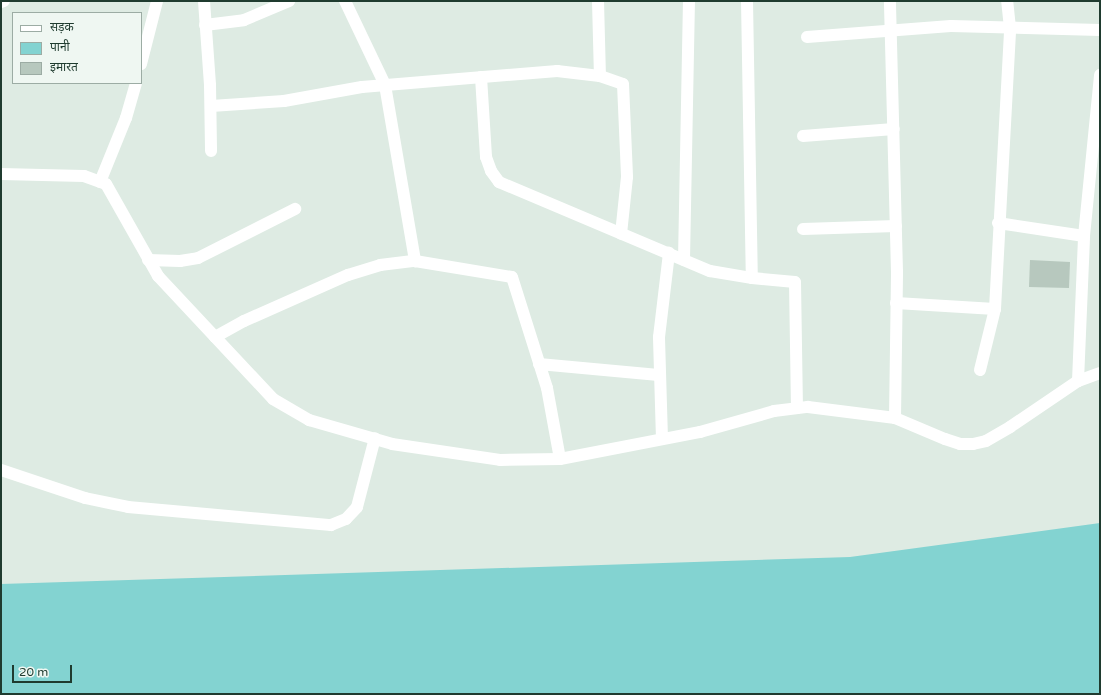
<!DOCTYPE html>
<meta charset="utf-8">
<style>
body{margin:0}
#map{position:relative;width:1101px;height:695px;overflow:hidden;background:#deebe3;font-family:"Varela Round","Noto Sans Devanagari",sans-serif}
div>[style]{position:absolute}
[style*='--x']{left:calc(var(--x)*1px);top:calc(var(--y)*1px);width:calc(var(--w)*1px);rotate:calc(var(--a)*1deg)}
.water>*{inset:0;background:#83d3d1}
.building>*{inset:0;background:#b7c8be}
.minor>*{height:12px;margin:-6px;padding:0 6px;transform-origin:6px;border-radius:6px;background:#fff}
span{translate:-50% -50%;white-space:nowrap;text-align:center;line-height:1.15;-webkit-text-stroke:3.5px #eff7f2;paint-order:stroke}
.frame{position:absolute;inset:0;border:2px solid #1f3b2f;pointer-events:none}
.legend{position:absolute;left:12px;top:12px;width:130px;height:72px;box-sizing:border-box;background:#eff7f2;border:1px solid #9caca4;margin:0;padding:5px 7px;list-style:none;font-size:12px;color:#1f3b2f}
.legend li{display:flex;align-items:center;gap:8px;height:20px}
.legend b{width:20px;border:1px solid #9caca4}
.scale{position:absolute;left:12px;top:665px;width:60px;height:18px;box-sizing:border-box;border:2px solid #1f3b2f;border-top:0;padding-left:5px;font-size:12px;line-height:14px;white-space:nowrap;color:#1f3b2f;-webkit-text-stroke:3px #eff7f2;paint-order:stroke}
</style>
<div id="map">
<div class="water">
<i style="clip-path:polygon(1100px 523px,1100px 694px,1px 694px,1px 584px,850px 557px)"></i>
</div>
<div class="building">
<i style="clip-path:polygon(1030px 260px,1070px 262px,1069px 288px,1029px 287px)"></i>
</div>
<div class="minor">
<i style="--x:204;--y:1;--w:84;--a:85.9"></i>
<i style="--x:210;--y:85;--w:66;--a:89.1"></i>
<i style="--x:345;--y:1;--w:93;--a:64.5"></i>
<i style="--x:385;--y:85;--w:179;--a:80.3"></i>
<i style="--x:598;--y:1;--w:75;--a:88.5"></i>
<i style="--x:747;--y:1;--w:277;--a:89"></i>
<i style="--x:1;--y:2;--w:3;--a:-18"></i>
<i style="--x:205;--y:25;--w:39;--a:-7"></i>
<i style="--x:244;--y:20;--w:49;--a:-22.9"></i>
<i style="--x:807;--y:37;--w:144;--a:-4.4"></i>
<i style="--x:951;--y:26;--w:149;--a:1.5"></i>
<i style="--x:141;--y:64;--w:65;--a:-75.7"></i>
<i style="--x:481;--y:77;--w:80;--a:86.4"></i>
<i style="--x:486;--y:157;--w:15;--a:70"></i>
<i style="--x:491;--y:171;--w:14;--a:54"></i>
<i style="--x:499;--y:182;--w:229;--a:22.9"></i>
<i style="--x:710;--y:271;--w:43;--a:9.5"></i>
<i style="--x:752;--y:278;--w:43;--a:5.3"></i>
<i style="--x:795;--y:282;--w:126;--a:89.1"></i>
<i style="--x:211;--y:106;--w:73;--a:-3.9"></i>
<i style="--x:284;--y:101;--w:79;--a:-10.2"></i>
<i style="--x:362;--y:87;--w:196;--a:-4.7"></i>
<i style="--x:557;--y:71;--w:43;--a:6.6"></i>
<i style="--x:600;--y:76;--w:24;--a:19"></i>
<i style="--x:623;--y:84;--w:93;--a:87.5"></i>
<i style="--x:627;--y:177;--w:57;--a:96"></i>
<i style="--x:803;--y:136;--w:91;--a:-4.4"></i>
<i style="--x:1;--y:174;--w:83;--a:1.4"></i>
<i style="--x:84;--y:176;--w:23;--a:20"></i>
<i style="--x:106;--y:184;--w:106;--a:60.5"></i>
<i style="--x:158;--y:276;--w:168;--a:46.9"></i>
<i style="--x:273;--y:399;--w:42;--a:30.3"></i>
<i style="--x:309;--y:420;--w:86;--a:16.1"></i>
<i style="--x:392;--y:444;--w:109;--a:8.4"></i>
<i style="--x:500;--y:460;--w:60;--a:-1"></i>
<i style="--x:560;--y:459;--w:143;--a:-10.9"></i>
<i style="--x:700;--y:432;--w:77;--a:-15.8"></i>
<i style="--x:774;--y:411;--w:34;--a:-7"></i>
<i style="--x:808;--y:407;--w:88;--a:7.2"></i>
<i style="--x:895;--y:418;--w:146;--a:-89.2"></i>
<i style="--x:897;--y:272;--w:271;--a:-91.5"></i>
<i style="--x:100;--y:182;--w:69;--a:-67.9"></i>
<i style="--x:126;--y:118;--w:36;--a:-74"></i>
<i style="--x:998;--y:223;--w:87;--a:8.6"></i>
<i style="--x:803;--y:229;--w:93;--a:-1.8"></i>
<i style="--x:148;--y:260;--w:32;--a:2"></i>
<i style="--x:180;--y:261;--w:18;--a:-9"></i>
<i style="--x:198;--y:258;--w:109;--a:-26.8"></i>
<i style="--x:684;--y:260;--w:259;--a:-88.9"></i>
<i style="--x:896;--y:303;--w:99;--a:3.5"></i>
<i style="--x:215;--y:337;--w:33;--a:-29"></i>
<i style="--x:244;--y:321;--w:114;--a:-23.9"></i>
<i style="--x:348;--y:275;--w:34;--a:-17"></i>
<i style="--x:380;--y:265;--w:35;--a:-7"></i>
<i style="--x:415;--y:261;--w:98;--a:9.4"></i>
<i style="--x:512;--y:277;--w:116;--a:72.5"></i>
<i style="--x:547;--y:388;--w:72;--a:79.6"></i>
<i style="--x:539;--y:364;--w:120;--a:5.3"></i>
<i style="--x:980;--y:370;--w:63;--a:-76.2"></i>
<i style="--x:995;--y:309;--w:281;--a:-86.9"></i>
<i style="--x:1010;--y:28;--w:27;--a:-96"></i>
<i style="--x:1078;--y:381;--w:145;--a:-87.6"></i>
<i style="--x:1084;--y:236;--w:162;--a:-84.3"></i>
<i style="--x:895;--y:418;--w:54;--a:22.8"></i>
<i style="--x:945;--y:439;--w:16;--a:18"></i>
<i style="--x:960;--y:444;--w:13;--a:0"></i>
<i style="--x:973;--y:444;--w:13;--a:-13"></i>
<i style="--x:986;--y:441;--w:28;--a:-30"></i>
<i style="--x:1010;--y:427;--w:82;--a:-34.1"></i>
<i style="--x:1078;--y:381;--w:23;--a:-20"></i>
<i style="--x:662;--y:439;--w:102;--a:-91.7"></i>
<i style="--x:659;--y:337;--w:85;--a:-83.2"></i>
<i style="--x:1;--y:470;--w:89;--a:18.4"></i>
<i style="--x:85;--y:498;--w:44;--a:11.8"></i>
<i style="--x:128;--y:507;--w:204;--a:5.1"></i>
<i style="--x:331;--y:525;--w:16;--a:-22"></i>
<i style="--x:346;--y:519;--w:16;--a:-47"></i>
<i style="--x:357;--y:507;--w:71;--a:-75.4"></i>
</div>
<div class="frame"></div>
<ul class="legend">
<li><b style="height:5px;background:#fff"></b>सड़क</li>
<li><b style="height:11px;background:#83d3d1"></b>पानी</li>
<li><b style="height:11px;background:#b7c8be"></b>इमारत</li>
</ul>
<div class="scale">20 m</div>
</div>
